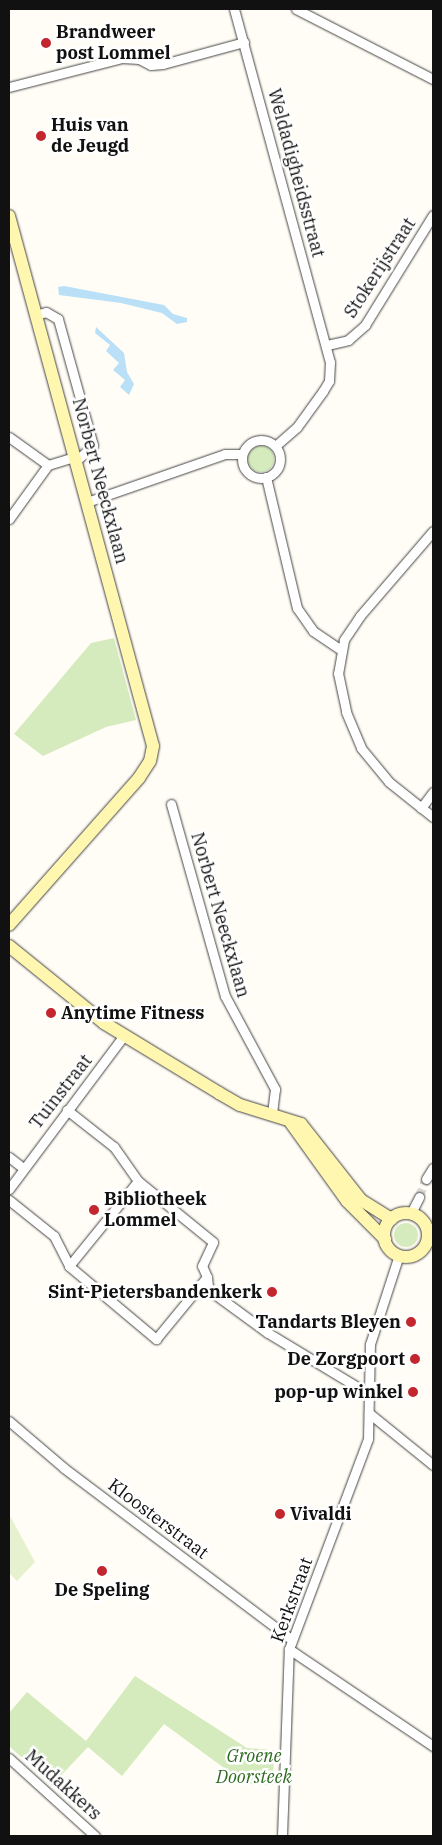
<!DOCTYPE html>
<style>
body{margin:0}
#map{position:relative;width:442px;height:1845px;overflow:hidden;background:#fffdf5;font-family:"IBM Plex Serif",serif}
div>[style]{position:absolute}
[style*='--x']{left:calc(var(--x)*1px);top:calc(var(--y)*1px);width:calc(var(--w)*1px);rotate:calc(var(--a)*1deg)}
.green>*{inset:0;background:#d5ebbd}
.round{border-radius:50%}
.pitch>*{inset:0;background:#e6f2cf}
.water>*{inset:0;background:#b9e0f7}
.street-tunnel>*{height:9px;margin-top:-4.5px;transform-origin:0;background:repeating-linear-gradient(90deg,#dbdad3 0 9px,transparent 0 13.5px)}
.roads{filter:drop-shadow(0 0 1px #444) drop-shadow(0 0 1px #444)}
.street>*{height:9px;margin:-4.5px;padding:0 4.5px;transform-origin:4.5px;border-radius:4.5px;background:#fff}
.street>.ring{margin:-4.5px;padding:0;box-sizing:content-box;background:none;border:9px solid #fff;border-radius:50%}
.secondary>*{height:12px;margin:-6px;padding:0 6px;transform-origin:6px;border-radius:6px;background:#fff6b0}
.secondary>.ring{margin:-6px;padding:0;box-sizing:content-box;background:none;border:12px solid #fff6b0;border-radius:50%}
.dots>*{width:14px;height:14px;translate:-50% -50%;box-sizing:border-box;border:2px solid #fff;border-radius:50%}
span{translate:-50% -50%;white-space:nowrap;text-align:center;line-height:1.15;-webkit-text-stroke:5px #fff;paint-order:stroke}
.poi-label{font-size:18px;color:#111;font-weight:700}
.left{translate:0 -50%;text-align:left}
.right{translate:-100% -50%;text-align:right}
.street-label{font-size:18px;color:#111}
.park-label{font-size:18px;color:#2f6b1f;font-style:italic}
.frame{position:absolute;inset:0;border:10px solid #111;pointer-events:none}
</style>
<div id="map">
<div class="green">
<i class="round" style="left:248px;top:446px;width:26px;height:26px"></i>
<i style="clip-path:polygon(114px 638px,136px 720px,106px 727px,43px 756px,14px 734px,91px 643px)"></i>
<i class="round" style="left:394px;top:1223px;width:24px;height:24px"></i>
<i style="clip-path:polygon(135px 1676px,247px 1748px,274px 1750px,273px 1785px,246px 1784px,164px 1724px,122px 1776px,88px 1747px,52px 1785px,9px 1746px,9px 1713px,27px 1692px,86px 1741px)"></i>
</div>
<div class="pitch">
<i style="clip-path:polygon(9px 1514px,35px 1562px,17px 1581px,9px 1573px)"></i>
</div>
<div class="water">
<i style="clip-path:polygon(64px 286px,164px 305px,173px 314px,187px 318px,187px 322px,177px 324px,162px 313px,121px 303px,59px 295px,58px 287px)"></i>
<i style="clip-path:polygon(96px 327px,124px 353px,127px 372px,134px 384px,129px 395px,120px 387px,125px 380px,113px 370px,119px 363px,106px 351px,110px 345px,95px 333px)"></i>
</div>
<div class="street-tunnel">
<i style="--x:419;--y:1197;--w:19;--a:-69"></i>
</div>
<div class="roads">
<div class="street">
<i style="--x:234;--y:9;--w:366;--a:74.8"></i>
<i style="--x:330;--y:362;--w:19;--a:93"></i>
<i style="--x:329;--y:381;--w:12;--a:121"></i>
<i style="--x:323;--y:391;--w:44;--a:125.8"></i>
<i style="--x:297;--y:427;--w:29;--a:139"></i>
<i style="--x:296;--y:9;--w:154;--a:27.1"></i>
<i style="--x:9;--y:87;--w:117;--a:-14.4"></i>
<i style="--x:122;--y:58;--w:17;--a:3"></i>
<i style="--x:139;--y:59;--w:13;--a:27"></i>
<i style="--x:151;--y:65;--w:12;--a:-5"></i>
<i style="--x:163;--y:64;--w:84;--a:-15.2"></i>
<i style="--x:36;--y:315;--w:10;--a:-17"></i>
<i style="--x:46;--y:312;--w:14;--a:30"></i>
<i style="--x:58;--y:319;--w:131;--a:74.5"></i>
<i style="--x:93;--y:445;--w:23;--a:137"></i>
<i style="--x:327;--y:345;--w:22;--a:-13"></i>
<i style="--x:348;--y:340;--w:23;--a:-41"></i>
<i style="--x:365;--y:325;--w:129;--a:-58.3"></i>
<i style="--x:9;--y:437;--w:48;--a:35.7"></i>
<i style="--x:48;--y:465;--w:28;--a:-17"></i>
<i class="ring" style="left:242px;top:440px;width:29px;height:29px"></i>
<i style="--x:266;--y:477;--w:135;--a:76.7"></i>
<i style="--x:297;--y:608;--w:28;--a:55"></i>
<i style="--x:313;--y:631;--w:34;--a:34"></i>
<i style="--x:87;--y:502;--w:146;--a:-19.2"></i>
<i style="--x:225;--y:454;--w:17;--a:0"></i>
<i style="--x:9;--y:519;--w:67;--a:-54.2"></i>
<i style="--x:433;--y:531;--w:112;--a:130.7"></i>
<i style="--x:360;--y:616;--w:29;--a:124"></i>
<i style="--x:344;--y:640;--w:34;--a:100"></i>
<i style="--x:338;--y:673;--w:40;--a:78"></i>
<i style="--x:346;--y:712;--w:39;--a:67"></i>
<i style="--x:361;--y:748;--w:44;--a:50.5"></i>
<i style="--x:389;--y:782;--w:56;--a:38.5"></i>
<i style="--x:171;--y:804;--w:199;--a:74.3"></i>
<i style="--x:225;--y:996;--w:106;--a:61.7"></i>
<i style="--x:275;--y:1089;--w:24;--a:97"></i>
<i style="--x:421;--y:808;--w:20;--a:-53"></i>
<i style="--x:9;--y:1157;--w:18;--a:38"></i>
<i style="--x:426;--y:1179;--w:13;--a:-58"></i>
<i style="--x:9;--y:1189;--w:192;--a:-53.2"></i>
<i style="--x:9;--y:1200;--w:58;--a:38.7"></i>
<i style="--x:54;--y:1236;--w:34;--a:63"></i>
<i style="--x:69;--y:1266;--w:114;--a:40"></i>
<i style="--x:156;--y:1339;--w:80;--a:-50.6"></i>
<i style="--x:207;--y:1277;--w:12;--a:-114"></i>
<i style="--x:202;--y:1266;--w:26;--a:-65"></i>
<i style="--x:213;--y:1242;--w:97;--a:-140.9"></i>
<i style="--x:138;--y:1181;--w:42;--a:-125.2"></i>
<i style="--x:114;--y:1147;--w:60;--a:-141.8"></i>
<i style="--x:411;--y:1213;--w:18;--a:-63"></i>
<i style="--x:69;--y:1266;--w:109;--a:-50.9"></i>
<i style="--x:207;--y:1277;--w:10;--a:84"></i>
<i style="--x:208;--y:1287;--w:11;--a:45"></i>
<i style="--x:216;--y:1295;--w:64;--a:36.2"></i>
<i style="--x:268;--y:1333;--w:118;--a:31.1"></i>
<i style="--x:369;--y:1413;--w:82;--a:39.1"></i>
<i style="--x:9;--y:1421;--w:72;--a:40.5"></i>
<i style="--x:64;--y:1468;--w:284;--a:37"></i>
<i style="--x:289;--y:1649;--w:174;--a:34"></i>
<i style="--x:9;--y:1758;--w:116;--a:42.2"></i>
<i style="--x:282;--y:1836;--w:187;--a:-87.9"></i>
<i style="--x:289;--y:1649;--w:224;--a:-69.4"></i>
<i style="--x:368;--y:1439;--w:95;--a:-88.8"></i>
<i style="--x:370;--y:1344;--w:94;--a:-72"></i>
</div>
<div class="secondary">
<i style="--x:9;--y:216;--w:549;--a:74.8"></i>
<i style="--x:153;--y:746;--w:15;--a:101"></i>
<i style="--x:150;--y:761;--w:20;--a:123"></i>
<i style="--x:139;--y:778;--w:196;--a:131.5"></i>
<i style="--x:9;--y:946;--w:122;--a:39"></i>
<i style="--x:104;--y:1023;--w:135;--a:31.3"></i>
<i style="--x:219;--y:1093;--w:24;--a:30"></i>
<i style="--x:240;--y:1105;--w:64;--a:17.3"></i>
<i style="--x:301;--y:1124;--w:97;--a:51.7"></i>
<i style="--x:361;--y:1200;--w:36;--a:32"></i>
<i style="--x:291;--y:1123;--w:96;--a:54.3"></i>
<i style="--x:347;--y:1201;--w:54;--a:45"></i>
<i class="ring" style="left:384px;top:1213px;width:32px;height:32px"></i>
</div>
</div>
<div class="dots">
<i style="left:46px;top:43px;background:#c4262e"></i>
<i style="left:41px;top:136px;background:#c4262e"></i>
<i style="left:51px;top:1013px;background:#c4262e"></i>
<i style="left:94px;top:1210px;background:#c4262e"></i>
<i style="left:272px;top:1292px;background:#c4262e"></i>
<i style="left:411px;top:1322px;background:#c4262e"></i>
<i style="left:415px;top:1359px;background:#c4262e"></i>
<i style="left:413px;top:1392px;background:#c4262e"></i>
<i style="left:280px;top:1514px;background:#c4262e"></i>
<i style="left:102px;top:1571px;background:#c4262e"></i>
</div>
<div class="poi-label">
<span class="left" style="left:56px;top:43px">Brandweer<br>post Lommel</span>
<span class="left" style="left:51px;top:136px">Huis van<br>de Jeugd</span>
<span class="left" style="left:61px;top:1013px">Anytime Fitness</span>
<span class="left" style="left:104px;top:1210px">Bibliotheek<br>Lommel</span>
<span class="right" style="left:262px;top:1292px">Sint-Pietersbandenkerk</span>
<span class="right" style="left:401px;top:1322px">Tandarts Bleyen</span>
<span class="right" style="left:405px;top:1359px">De Zorgpoort</span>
<span class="right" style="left:403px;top:1392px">pop-up winkel</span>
<span class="left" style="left:290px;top:1514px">Vivaldi</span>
<span style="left:102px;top:1590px">De Speling</span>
</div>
<div class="street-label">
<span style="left:296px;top:173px;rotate:75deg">Weldadigheidsstraat</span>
<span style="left:380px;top:268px;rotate:-57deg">Stokerijstraat</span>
<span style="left:100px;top:481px;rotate:75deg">Norbert Neeckxlaan</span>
<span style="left:220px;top:915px;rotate:74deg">Norbert Neeckxlaan</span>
<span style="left:61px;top:1092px;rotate:-52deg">Tuinstraat</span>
<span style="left:158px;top:1519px;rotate:37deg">Kloosterstraat</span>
<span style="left:292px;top:1600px;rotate:-70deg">Kerkstraat</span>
<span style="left:63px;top:1785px;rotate:42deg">Mudakkers</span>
</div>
<div class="park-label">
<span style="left:254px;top:1767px">Groene<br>Doorsteek</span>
</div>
<div class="frame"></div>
</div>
